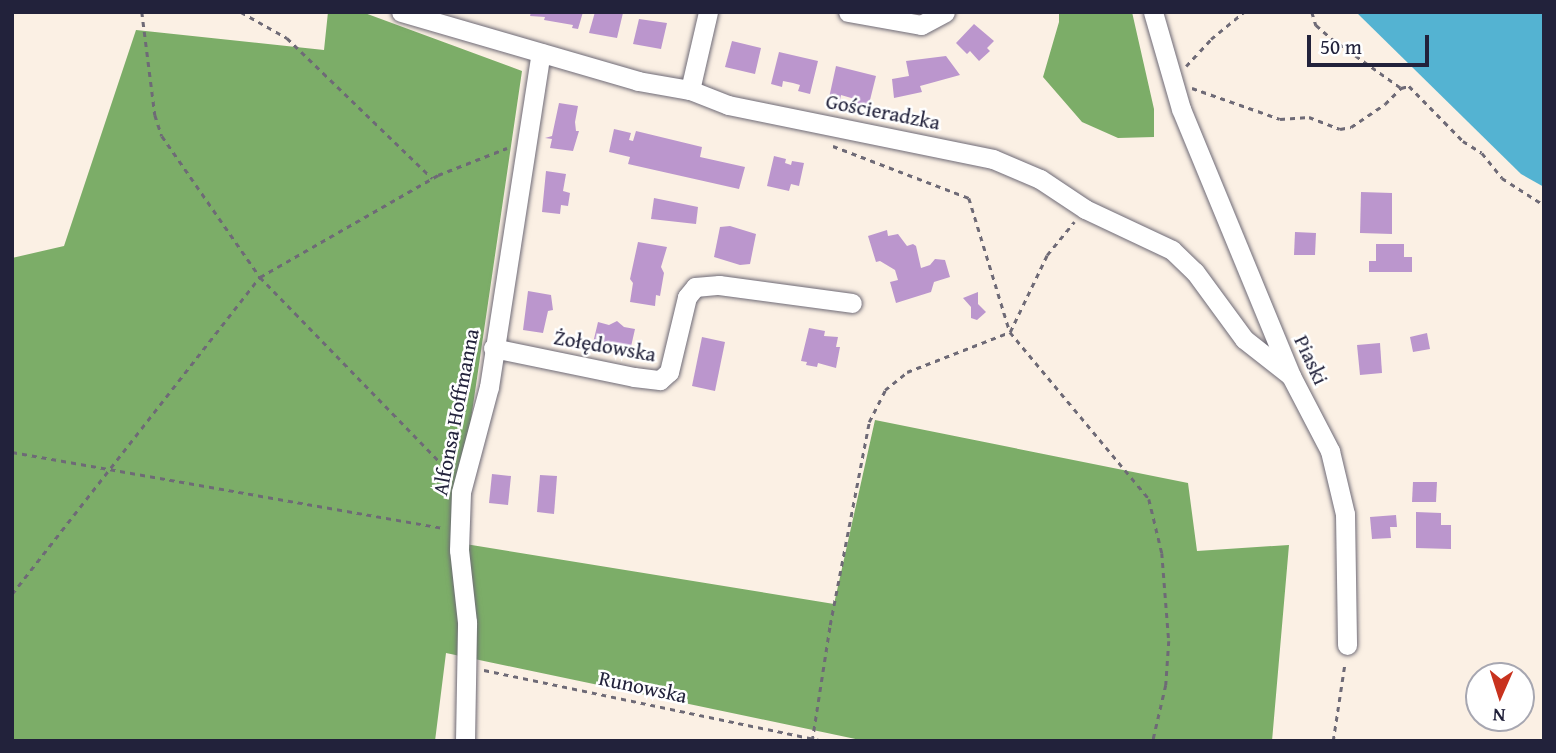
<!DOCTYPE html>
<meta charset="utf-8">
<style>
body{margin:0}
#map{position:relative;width:1556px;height:753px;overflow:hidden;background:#fbf0e4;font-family:"Gentium Book Plus",serif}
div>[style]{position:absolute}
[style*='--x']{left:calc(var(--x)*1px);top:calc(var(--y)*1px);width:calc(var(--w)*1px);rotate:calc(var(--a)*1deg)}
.forest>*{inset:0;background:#7cad68}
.water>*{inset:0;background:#54b3d2}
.building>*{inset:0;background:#bb96cd}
.path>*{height:2.5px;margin-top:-1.25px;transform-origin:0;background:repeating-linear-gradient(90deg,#6e6a76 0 5px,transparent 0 10px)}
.roads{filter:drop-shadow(0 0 2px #6e6a76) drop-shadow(0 0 2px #6e6a76)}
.minor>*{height:19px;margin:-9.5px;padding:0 9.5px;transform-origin:9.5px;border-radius:9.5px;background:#fff}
span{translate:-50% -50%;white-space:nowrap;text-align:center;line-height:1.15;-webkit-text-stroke:5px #fff;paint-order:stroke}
.street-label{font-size:21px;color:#22223b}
.frame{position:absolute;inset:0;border:14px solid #22223b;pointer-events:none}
.north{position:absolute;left:1465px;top:662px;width:70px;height:70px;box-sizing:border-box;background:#fff;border:2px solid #a7a7b1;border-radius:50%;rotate:183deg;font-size:19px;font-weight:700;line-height:28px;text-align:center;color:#22223b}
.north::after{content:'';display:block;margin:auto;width:24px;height:32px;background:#c8321e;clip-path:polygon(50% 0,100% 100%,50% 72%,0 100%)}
.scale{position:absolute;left:1307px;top:35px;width:122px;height:32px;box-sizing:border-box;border:4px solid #22223b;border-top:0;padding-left:9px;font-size:21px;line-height:24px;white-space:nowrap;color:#22223b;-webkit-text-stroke:5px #fff;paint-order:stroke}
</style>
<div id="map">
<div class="forest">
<i style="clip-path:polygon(328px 12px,362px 12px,522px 71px,453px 542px,834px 604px,875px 420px,1188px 483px,1197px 551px,1289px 545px,1272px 741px,865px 741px,446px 653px,435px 741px,12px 741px,12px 258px,64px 246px,136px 30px,324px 50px)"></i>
<i style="clip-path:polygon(1059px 12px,1132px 12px,1154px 109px,1154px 137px,1118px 138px,1082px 122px,1043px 77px,1059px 22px)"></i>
</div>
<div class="water">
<i style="clip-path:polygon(1356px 12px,1544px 12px,1544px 187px,1521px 174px)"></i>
</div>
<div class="building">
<i style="clip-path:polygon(531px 12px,583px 12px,578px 29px,572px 28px,573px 25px,544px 20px,545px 17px,530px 16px)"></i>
<i style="clip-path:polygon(595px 12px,623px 13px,617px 38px,589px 33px)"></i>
<i style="clip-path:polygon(639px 19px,667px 23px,661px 49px,633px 44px)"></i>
<i style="clip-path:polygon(974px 24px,994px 41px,987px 48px,990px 51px,979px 61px,970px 51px,967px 54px,956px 43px)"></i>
<i style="clip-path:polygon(732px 41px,761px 48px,755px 74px,725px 67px)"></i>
<i style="clip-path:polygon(779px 52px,818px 61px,810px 94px,798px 91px,800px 85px,793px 83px,783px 81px,782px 87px,771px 84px)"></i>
<i style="clip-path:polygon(946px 56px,960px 75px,920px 86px,922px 92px,894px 98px,892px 79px,909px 76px,906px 61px)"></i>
<i style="clip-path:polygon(836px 66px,876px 76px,868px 108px,856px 105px,858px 100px,841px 95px,840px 101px,829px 98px)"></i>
<i style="clip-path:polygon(559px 103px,578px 106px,575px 122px,576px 131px,579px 131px,573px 151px,550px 148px,552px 139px,545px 138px,552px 136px)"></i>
<i style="clip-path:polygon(614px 129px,631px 133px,629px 140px,633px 141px,636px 131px,702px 147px,700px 157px,745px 167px,739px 189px,628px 164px,630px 157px,609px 152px)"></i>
<i style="clip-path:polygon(774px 156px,786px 159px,785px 163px,791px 165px,792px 161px,804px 163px,799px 186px,791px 184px,789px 191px,767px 186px)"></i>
<i style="clip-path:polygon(546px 171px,566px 174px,563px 191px,570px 193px,568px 206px,561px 205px,560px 214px,542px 212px)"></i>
<i style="clip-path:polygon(1361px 192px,1392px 193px,1392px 234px,1360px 233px)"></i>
<i style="clip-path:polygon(654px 198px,698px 207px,696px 224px,651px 219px)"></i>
<i style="clip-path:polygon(730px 226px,756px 234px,750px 264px,740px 265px,714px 257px,720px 227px)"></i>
<i style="clip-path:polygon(887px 230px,888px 236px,898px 234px,907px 246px,913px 244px,916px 246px,921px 268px,930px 265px,935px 259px,945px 260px,950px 277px,934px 282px,931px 292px,896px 303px,890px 282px,898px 280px,895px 270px,880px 261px,876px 262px,868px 236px)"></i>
<i style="clip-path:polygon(1295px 232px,1316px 233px,1315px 255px,1294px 255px)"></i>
<i style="clip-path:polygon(638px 242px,667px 247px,661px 267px,664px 273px,660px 296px,656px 295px,655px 306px,630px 302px,633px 283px,630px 279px)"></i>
<i style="clip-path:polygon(1376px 244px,1404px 244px,1404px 257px,1412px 257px,1412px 272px,1369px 272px,1369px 261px,1376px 261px)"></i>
<i style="clip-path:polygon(528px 291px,551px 295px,553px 310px,548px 311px,543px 333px,523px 330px)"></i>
<i style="clip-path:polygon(978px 292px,978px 304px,986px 312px,977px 320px,971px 318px,971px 307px,963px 298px)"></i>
<i style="clip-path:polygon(617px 321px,624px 327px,635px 329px,630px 351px,593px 343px,598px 322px,609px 325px)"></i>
<i style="clip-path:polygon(809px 328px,825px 331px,824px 336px,838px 337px,836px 347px,840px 347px,836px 368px,818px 363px,817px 367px,806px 365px,807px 362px,801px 361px)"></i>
<i style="clip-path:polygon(1427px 333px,1430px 349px,1413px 352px,1410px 337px)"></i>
<i style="clip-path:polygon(702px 337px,725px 342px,715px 391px,692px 386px)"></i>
<i style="clip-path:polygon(1380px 343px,1382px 373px,1360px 375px,1357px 345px)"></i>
<i style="clip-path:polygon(492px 474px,511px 476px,508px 505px,489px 503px)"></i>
<i style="clip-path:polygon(540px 475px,557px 476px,554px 514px,537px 512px)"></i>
<i style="clip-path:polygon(1413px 482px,1437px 482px,1436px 502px,1412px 502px)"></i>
<i style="clip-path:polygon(1416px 512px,1441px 513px,1441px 525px,1451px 525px,1451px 549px,1416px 548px)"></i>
<i style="clip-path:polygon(1396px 515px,1397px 527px,1390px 527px,1391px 538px,1372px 539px,1370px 517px)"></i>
</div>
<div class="path">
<i style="--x:142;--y:12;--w:104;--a:82.8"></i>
<i style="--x:155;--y:115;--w:22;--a:72"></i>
<i style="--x:162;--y:136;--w:172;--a:55.2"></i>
<i style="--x:260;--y:277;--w:269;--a:45.8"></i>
<i style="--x:241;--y:12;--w:53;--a:29.5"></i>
<i style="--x:287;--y:38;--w:202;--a:44"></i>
<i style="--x:1312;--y:12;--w:14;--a:73"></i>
<i style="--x:1316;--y:25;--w:20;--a:41"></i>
<i style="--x:1331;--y:38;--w:86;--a:35.5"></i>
<i style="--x:1186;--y:66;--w:37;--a:-47"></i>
<i style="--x:1211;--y:39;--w:43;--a:-39.3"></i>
<i style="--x:1192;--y:88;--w:93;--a:19.4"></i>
<i style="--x:1280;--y:119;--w:29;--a:-4"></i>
<i style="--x:1309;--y:117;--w:33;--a:21"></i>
<i style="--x:1340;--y:129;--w:11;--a:-10"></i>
<i style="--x:1351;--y:127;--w:41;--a:-34.1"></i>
<i style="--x:1385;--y:104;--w:23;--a:-45"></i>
<i style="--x:1401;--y:88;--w:8;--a:-14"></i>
<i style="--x:1409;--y:86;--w:77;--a:45.5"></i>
<i style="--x:1463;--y:141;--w:22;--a:32"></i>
<i style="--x:1482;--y:153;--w:32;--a:51"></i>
<i style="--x:1502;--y:178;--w:50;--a:32.7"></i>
<i style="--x:833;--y:146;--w:146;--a:20.9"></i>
<i style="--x:969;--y:198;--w:140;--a:73"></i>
<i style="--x:1010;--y:332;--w:217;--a:50.2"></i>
<i style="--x:1149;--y:499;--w:56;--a:76.5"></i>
<i style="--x:1162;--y:553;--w:88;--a:85.5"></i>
<i style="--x:1169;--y:641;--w:44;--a:93.9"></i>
<i style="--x:1166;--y:685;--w:57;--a:103.1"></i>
<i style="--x:12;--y:452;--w:437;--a:10"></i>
<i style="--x:12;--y:594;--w:402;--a:-52"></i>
<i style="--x:260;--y:277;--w:205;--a:-29.8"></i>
<i style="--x:438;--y:175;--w:74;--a:-21.4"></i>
<i style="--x:484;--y:670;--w:346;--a:11.8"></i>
<i style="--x:812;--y:741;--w:117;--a:-81.2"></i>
<i style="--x:830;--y:625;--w:207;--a:-79.1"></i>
<i style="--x:869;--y:422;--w:36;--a:-63"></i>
<i style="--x:885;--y:390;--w:28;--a:-39"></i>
<i style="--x:907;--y:372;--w:110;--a:-21.2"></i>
<i style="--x:1010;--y:332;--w:85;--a:-64.3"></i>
<i style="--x:1047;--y:255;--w:43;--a:-50.7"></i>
<i style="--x:1333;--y:741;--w:80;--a:-81.4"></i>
</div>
<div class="roads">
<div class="minor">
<i style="--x:401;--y:12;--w:247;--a:16.2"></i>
<i style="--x:638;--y:81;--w:53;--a:9.8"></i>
<i style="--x:690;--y:90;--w:41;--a:21.5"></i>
<i style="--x:728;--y:105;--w:270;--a:11.5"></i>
<i style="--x:993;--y:159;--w:51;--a:23.1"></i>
<i style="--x:1040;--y:179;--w:54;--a:33.7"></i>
<i style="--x:1085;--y:209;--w:96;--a:25.2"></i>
<i style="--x:1172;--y:250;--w:32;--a:44"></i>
<i style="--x:1195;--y:272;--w:83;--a:53.8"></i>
<i style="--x:1244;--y:339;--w:60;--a:38.2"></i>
<i style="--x:848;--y:12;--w:74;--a:10.1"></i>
<i style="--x:921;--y:25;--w:27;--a:-28"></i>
<i style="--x:1153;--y:12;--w:101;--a:73.9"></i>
<i style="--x:1181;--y:109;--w:289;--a:67.6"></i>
<i style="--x:1291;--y:376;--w:85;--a:62.5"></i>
<i style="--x:1330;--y:451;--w:65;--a:76.6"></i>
<i style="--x:1345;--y:514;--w:131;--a:89.1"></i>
<i style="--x:690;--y:90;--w:80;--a:-77"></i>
<i style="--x:493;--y:348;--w:144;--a:11.6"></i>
<i style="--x:634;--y:377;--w:26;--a:7"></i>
<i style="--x:660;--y:380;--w:12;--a:-42"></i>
<i style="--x:669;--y:372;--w:77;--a:-76.5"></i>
<i style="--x:687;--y:297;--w:13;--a:-51"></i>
<i style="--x:695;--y:287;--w:24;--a:-5"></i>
<i style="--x:719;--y:285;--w:134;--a:7.7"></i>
<i style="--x:465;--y:741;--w:119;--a:-89"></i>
<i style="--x:467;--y:622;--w:72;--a:-96.3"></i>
<i style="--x:459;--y:550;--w:58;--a:-88"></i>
<i style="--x:461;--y:492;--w:109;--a:-75.1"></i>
<i style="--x:489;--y:387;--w:338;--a:-81.2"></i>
</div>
</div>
<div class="street-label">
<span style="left:883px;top:112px;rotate:11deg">Gościeradzka</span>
<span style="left:605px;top:346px;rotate:10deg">Żołędowska</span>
<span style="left:1311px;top:360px;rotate:65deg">Piaski</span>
<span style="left:456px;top:412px;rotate:-79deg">Alfonsa Hoffmanna</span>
<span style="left:643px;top:687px;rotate:12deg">Runowska</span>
</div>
<div class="frame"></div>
<div class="north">N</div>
<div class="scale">50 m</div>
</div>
